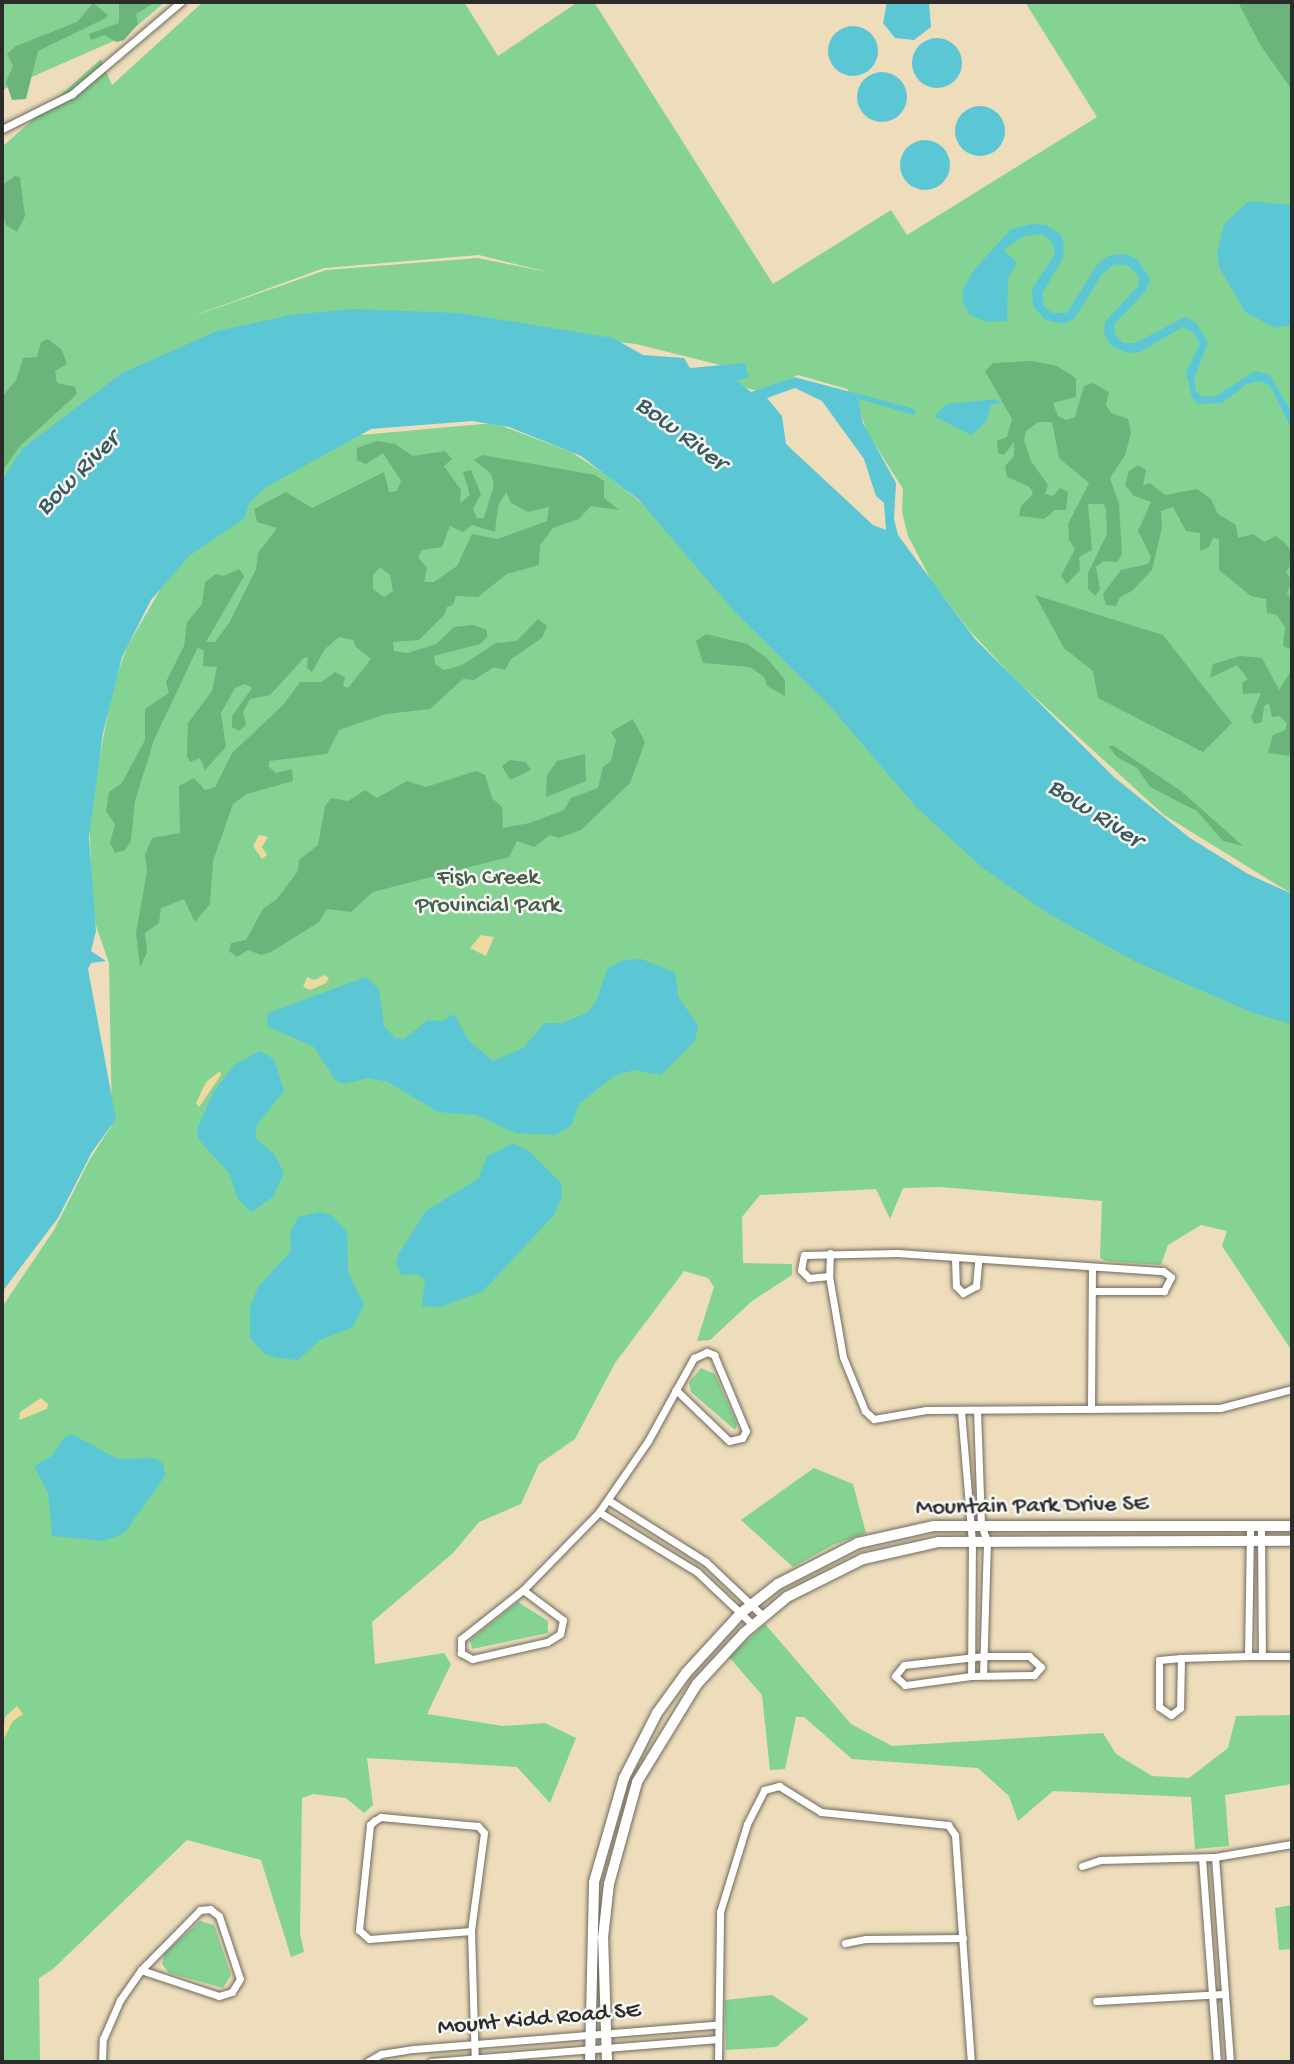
<!DOCTYPE html>
<style>
body{margin:0}
#map{position:relative;width:1294px;height:2064px;overflow:hidden;background:#edddbb;font-family:"Gochi Hand",sans-serif}
div>[style]{position:absolute}
[style*='--x']{left:calc(var(--x)*1px);top:calc(var(--y)*1px);width:calc(var(--w)*1px);rotate:calc(var(--a)*1deg)}
.green>*{inset:0;background:#84d392}
.forest>*{inset:0;background:#6bb57c}
.sand>*{inset:0;background:#eeda9e}
.water>*{inset:0;background:#5bc7d4}
.round{border-radius:50%}
.roads{filter:drop-shadow(0 0 2px #6f695d) drop-shadow(0 0 2px #6f695d)}
.street>*{height:7px;margin:-3.5px;padding:0 3.5px;transform-origin:3.5px;border-radius:3.5px;background:#fff}
.secondary>*{height:10px;margin:-5px;padding:0 5px;transform-origin:5px;border-radius:5px;background:#fff}
span{translate:-50% -50%;white-space:nowrap;text-align:center;line-height:1.15;-webkit-text-stroke:5px #f6f6f2;paint-order:stroke}
.park-label{font-size:24px;color:#465d4a}
.street-label{font-size:24px;color:#2b2b2b}
.water-label{font-size:26px;color:#395a5e;font-style:italic}
.frame{position:absolute;inset:0;border:4px solid #2b2b2b;pointer-events:none}
</style>
<div id="map">
<div class="green">
<i style="clip-path:polygon(2px 2px,165px 2px,125px 36px,2px 90px)"></i>
<i style="clip-path:polygon(evenodd,203px 2px,464px 2px,498px 56px,578px 2px,594px 2px,773px 284px,891px 210px,907px 235px,1097px 117px,1025px 2px,1292px 2px,1292px 894px,1164px 815px,1017px 681px,969px 630px,931px 580px,908px 536px,902px 512px,903px 489px,867px 432px,856px 399px,847px 389px,798px 375px,758px 391px,738px 386px,736px 369px,636px 344px,559px 335px,2px 596px,2px 147px,101px 59px,112px 85px,203px 2px,479px 255px,552px 273px,478px 258px,326px 270px,182px 320px,324px 268px,479px 255px)"></i>
<i style="clip-path:polygon(494px 423px,571px 452px,605px 474px,1292px 1022px,1292px 1351px,1222px 1246px,1227px 1231px,1201px 1225px,1168px 1245px,1161px 1265px,1106px 1261px,1100px 1258px,1102px 1201px,941px 1187px,903px 1188px,890px 1219px,876px 1189px,760px 1195px,742px 1217px,743px 1263px,792px 1264px,792px 1275px,752px 1301px,710px 1340px,697px 1341px,714px 1287px,708px 1278px,684px 1271px,615px 1363px,575px 1439px,539px 1464px,521px 1504px,479px 1522px,453px 1553px,372px 1622px,375px 1664px,444px 1653px,451px 1664px,427px 1714px,503px 1726px,545px 1723px,576px 1738px,550px 1803px,517px 1767px,367px 1758px,373px 1805px,364px 1813px,346px 1798px,313px 1794px,302px 1798px,300px 1933px,304px 1952px,291px 1957px,261px 1860px,187px 1840px,53px 1969px,39px 1978px,40px 2062px,2px 2062px,2px 1307px,54px 1230px,90px 1159px,112px 1125px,109px 963px,93px 917px,89px 814px,113px 686px,127px 647px,160px 590px,100px 565px,371px 429px,361px 435px)"></i>
<i style="clip-path:polygon(701px 1368px,715px 1374px,737px 1425px,735px 1430px,691px 1392px,689px 1382px)"></i>
<i style="clip-path:polygon(814px 1468px,853px 1484px,866px 1533px,833px 1545px,793px 1567px,741px 1520px)"></i>
<i style="clip-path:polygon(518px 1602px,548px 1621px,548px 1633px,472px 1649px,470px 1640px)"></i>
<i style="clip-path:polygon(765px 1624px,851px 1724px,892px 1746px,1103px 1733px,1116px 1754px,1152px 1776px,1189px 1778px,1228px 1748px,1236px 1716px,1292px 1715px,1292px 1784px,1225px 1795px,1229px 1846px,1195px 1849px,1191px 1797px,1053px 1791px,1018px 1821px,1009px 1796px,978px 1768px,852px 1759px,804px 1717px,796px 1717px,785px 1769px,770px 1770px,762px 1695px,729px 1657px)"></i>
<i style="clip-path:polygon(1292px 1905px,1292px 1949px,1279px 1950px,1275px 1908px)"></i>
<i style="clip-path:polygon(200px 1921px,214px 1925px,231px 1975px,223px 1988px,169px 1973px,162px 1964px,164px 1954px)"></i>
<i style="clip-path:polygon(772px 1995px,809px 2019px,776px 2047px,726px 2050px,725px 2000px)"></i>
</div>
<div class="forest">
<i style="clip-path:polygon(119px 2px,156px 2px,136px 14px,138px 24px,124px 40px,117px 42px,104px 35px,91px 40px,89px 34px,119px 23px)"></i>
<i style="clip-path:polygon(1238px 2px,1292px 2px,1292px 90px,1261px 46px)"></i>
<i style="clip-path:polygon(93px 3px,108px 15px,106px 18px,38px 51px,26px 99px,12px 100px,6px 82px,13px 66px,7px 54px,16px 46px,77px 22px)"></i>
<i style="clip-path:polygon(15px 176px,20px 177px,25px 216px,17px 232px,6px 225px,2px 210px,2px 185px)"></i>
<i style="clip-path:polygon(48px 339px,62px 350px,67px 364px,55px 371px,57px 383px,75px 387px,77px 394px,20px 446px,2px 471px,2px 397px,16px 380px,23px 358px,37px 357px,41px 342px)"></i>
<i style="clip-path:polygon(1032px 361px,1057px 366px,1076px 378px,1076px 397px,1053px 403px,1058px 416px,1066px 420px,1075px 417px,1084px 386px,1093px 383px,1109px 392px,1106px 405px,1111px 413px,1128px 419px,1131px 433px,1125px 455px,1110px 478px,1119px 504px,1122px 554px,1117px 562px,1103px 561px,1096px 567px,1100px 589px,1095px 596px,1088px 589px,1088px 573px,1107px 534px,1106px 509px,1103px 504px,1088px 504px,1092px 550px,1079px 557px,1080px 570px,1067px 584px,1061px 576px,1075px 549px,1069px 540px,1068px 524px,1089px 483px,1059px 458px,1052px 422px,1038px 422px,1026px 431px,1024px 440px,1031px 461px,1048px 485px,1045px 494px,1053px 496px,1060px 488px,1068px 492px,1066px 510px,1055px 510px,1044px 519px,1019px 516px,1021px 506px,1033px 494px,1030px 487px,1007px 477px,1005px 466px,1014px 456px,1014px 442px,1004px 455px,998px 453px,997px 441px,1007px 437px,1012px 419px,985px 371px,993px 363px)"></i>
<i style="clip-path:polygon(evenodd,377px 441px,395px 444px,413px 456px,445px 451px,452px 459px,444px 466px,461px 490px,460px 503px,470px 495px,463px 472px,471px 470px,481px 494px,473px 509px,477px 518px,484px 518px,494px 485px,491px 474px,474px 460px,482px 455px,595px 475px,604px 481px,604px 498px,619px 510px,591px 506px,579px 519px,553px 528px,540px 545px,539px 565px,507px 574px,478px 597px,456px 596px,453px 605px,447px 607px,445px 614px,419px 640px,393px 642px,394px 651px,408px 653px,436px 644px,454px 627px,473px 625px,487px 630px,487px 637px,480px 644px,434px 656px,435px 664px,444px 670px,462px 665px,496px 643px,517px 641px,538px 619px,547px 626px,542px 638px,511px 659px,505px 670px,494px 667px,474px 680px,463px 679px,430px 709px,386px 714px,339px 730px,327px 754px,269px 761px,269px 767px,276px 773px,292px 769px,293px 781px,247px 794px,233px 804px,213px 861px,210px 904px,195px 922px,184px 899px,161px 908px,159px 923px,145px 933px,147px 953px,140px 967px,136px 933px,147px 871px,145px 855px,152px 838px,180px 833px,179px 786px,194px 778px,205px 790px,215px 787px,232px 753px,284px 704px,300px 682px,321px 682px,335px 672px,345px 677px,343px 686px,348px 688px,371px 659px,356px 647px,353px 640px,339px 637px,325px 649px,312px 672px,307px 668px,308px 657px,304px 658px,270px 695px,250px 699px,243px 712px,246px 725px,239px 731px,232px 727px,232px 716px,252px 688px,245px 684px,235px 688px,221px 713px,226px 747px,205px 770px,200px 758px,190px 762px,187px 756px,188px 723px,212px 691px,217px 667px,203px 666px,204px 651px,198px 647px,154px 740px,135px 801px,131px 841px,125px 850px,115px 853px,110px 843px,115px 824px,106px 811px,109px 792px,122px 783px,145px 740px,145px 709px,169px 693px,166px 682px,184px 646px,187px 622px,202px 604px,205px 582px,216px 574px,223px 576px,239px 569px,244px 576px,206px 642px,215px 642px,229px 623px,256px 569px,258px 553px,277px 528px,257px 522px,254px 509px,286px 492px,312px 508px,384px 472px,389px 492px,397px 491px,401px 481px,383px 453px,366px 464px,357px 460px,357px 448px,377px 441px,506px 492px,511px 503px,528px 512px,549px 507px,547px 521px,498px 539px,472px 534px,457px 566px,434px 582px,424px 582px,427px 568px,418px 557px,422px 550px,442px 547px,450px 526px,463px 532px,472px 525px,495px 532px,498px 506px,506px 492px,377px 441px,380px 567px,390px 575px,393px 591px,384px 597px,373px 589px,373px 575px,380px 567px)"></i>
<i style="clip-path:polygon(1138px 465px,1146px 470px,1143px 485px,1150px 483px,1165px 495px,1197px 489px,1211px 499px,1218px 514px,1236px 525px,1238px 538px,1253px 534px,1264px 542px,1276px 536px,1284px 542px,1292px 552px,1292px 563px,1286px 572px,1292px 581px,1287px 593px,1292px 600px,1292px 650px,1283px 646px,1285px 627px,1277px 615px,1267px 613px,1266px 599px,1251px 596px,1219px 570px,1219px 539px,1213px 538px,1209px 547px,1200px 551px,1200px 533px,1186px 531px,1173px 507px,1161px 511px,1162px 528px,1152px 570px,1132px 591px,1120px 597px,1116px 606px,1106px 605px,1103px 594px,1121px 570px,1148px 564px,1151px 557px,1138px 531px,1151px 502px,1134px 496px,1125px 485px,1129px 471px)"></i>
<i style="clip-path:polygon(1035px 595px,1163px 635px,1232px 723px,1203px 752px,1098px 698px,1093px 671px,1064px 648px)"></i>
<i style="clip-path:polygon(706px 634px,747px 644px,766px 657px,785px 680px,785px 696px,767px 686px,764px 677px,750px 667px,703px 663px,696px 641px)"></i>
<i style="clip-path:polygon(1240px 656px,1262px 658px,1279px 690px,1292px 669px,1292px 756px,1268px 753px,1273px 735px,1285px 730px,1287px 723px,1279px 716px,1272px 717px,1269px 703px,1264px 706px,1262px 722px,1254px 724px,1251px 717px,1261px 693px,1243px 694px,1242px 683px,1248px 679px,1237px 665px,1210px 678px,1213px 664px)"></i>
<i style="clip-path:polygon(633px 719px,645px 742px,630px 783px,581px 830px,559px 838px,550px 835px,534px 847px,517px 841px,509px 857px,373px 892px,351px 912px,327px 909px,319px 922px,271px 952px,261px 955px,248px 950px,237px 957px,229px 951px,231px 943px,246px 940px,263px 909px,277px 899px,298px 871px,299px 860px,318px 845px,325px 806px,331px 798px,348px 801px,365px 790px,377px 798px,407px 781px,426px 787px,476px 771px,485px 775px,492px 798px,502px 807px,503px 828px,530px 823px,564px 810px,571px 798px,598px 788px,603px 767px,611px 761px,616px 740px,611px 732px)"></i>
<i style="clip-path:polygon(1108px 746px,1114px 746px,1181px 791px,1243px 846px,1223px 841px,1197px 811px,1150px 787px,1137px 768px,1117px 757px)"></i>
<i style="clip-path:polygon(585px 754px,586px 781px,546px 797px,547px 775px,557px 761px)"></i>
<i style="clip-path:polygon(510px 760px,526px 762px,531px 770px,510px 780px,502px 766px)"></i>
</div>
<div class="sand">
<i style="clip-path:polygon(259px 835px,268px 837px,262px 847px,267px 855px,262px 859px,253px 846px)"></i>
<i style="clip-path:polygon(481px 935px,494px 937px,486px 956px,470px 948px)"></i>
<i style="clip-path:polygon(325px 975px,329px 978px,326px 983px,310px 990px,303px 987px,307px 977px,314px 980px)"></i>
<i style="clip-path:polygon(220px 1071px,221px 1075px,199px 1107px,196px 1103px,206px 1082px)"></i>
<i style="clip-path:polygon(41px 1398px,48px 1404px,47px 1409px,19px 1420px,20px 1412px)"></i>
<i style="clip-path:polygon(17px 1706px,23px 1714px,13px 1721px,2px 1742px,5px 1717px)"></i>
</div>
<div class="water">
<i style="clip-path:polygon(887px 2px,929px 2px,931px 27px,914px 40px,895px 38px,883px 23px)"></i>
<i class="round" style="left:828px;top:26px;width:50px;height:50px"></i>
<i class="round" style="left:912px;top:38px;width:50px;height:50px"></i>
<i class="round" style="left:857px;top:72px;width:50px;height:50px"></i>
<i class="round" style="left:955px;top:106px;width:50px;height:50px"></i>
<i class="round" style="left:900px;top:140px;width:50px;height:50px"></i>
<i style="clip-path:polygon(1249px 201px,1292px 205px,1292px 325px,1275px 328px,1245px 312px,1220px 269px,1217px 254px,1224px 224px)"></i>
<i style="clip-path:polygon(1031px 224px,1046px 225px,1060px 234px,1064px 244px,1063px 258px,1043px 292px,1043px 305px,1052px 313px,1067px 313px,1097px 265px,1108px 256px,1124px 254px,1137px 259px,1150px 279px,1146px 291px,1115px 323px,1115px 335px,1123px 343px,1135px 343px,1185px 317px,1196px 323px,1208px 342px,1194px 379px,1196px 392px,1203px 397px,1216px 396px,1255px 371px,1270px 375px,1292px 413px,1292px 429px,1270px 386px,1260px 381px,1247px 384px,1222px 403px,1199px 404px,1192px 398px,1186px 372px,1200px 344px,1193px 332px,1183px 327px,1140px 352px,1127px 353px,1112px 346px,1104px 334px,1105px 322px,1139px 285px,1138px 275px,1127px 265px,1115px 264px,1102px 274px,1074px 319px,1062px 324px,1044px 319px,1033px 306px,1032px 289px,1055px 254px,1052px 242px,1042px 234px,1024px 236px,1003px 250px,1017px 263px,1008px 278px,1007px 321px,987px 322px,970px 315px,963px 304px,963px 289px,974px 270px,1011px 229px)"></i>
<i style="clip-path:polygon(evenodd,352px 309px,460px 313px,613px 338px,643px 355px,684px 358px,690px 368px,745px 363px,749px 377px,737px 381px,751px 392px,794px 377px,915px 409px,915px 415px,858px 399px,863px 423px,896px 483px,894px 519px,898px 535px,975px 639px,1115px 778px,1190px 838px,1248px 874px,1292px 894px,1292px 1024px,1253px 1013px,1136px 962px,1049px 914px,983px 868px,916px 807px,829px 705px,733px 610px,640px 501px,581px 456px,509px 427px,472px 421px,371px 429px,266px 487px,249px 503px,245px 518px,189px 556px,151px 600px,122px 657px,103px 733px,89px 837px,96px 931px,91px 951px,106px 961px,91px 963px,88px 969px,116px 1119px,92px 1152px,58px 1218px,2px 1292px,2px 480px,23px 448px,122px 373px,217px 331px,290px 315px,352px 309px,795px 388px,822px 401px,864px 459px,876px 496px,884px 503px,886px 530px,873px 525px,786px 444px,782px 416px,767px 398px,795px 388px)"></i>
<i style="clip-path:polygon(996px 399px,1001px 403px,991px 405px,986px 422px,971px 435px,934px 416px,947px 404px)"></i>
<i style="clip-path:polygon(642px 959px,675px 973px,679px 998px,698px 1025px,695px 1041px,661px 1075px,634px 1070px,614px 1076px,579px 1104px,571px 1126px,555px 1135px,516px 1133px,476px 1115px,438px 1112px,388px 1082px,368px 1078px,345px 1084px,336px 1081px,314px 1047px,267px 1026px,268px 1013px,366px 977px,379px 989px,384px 1026px,395px 1038px,404px 1039px,428px 1020px,442px 1021px,454px 1014px,469px 1041px,493px 1061px,523px 1048px,545px 1023px,562px 1023px,587px 1013px,596px 1002px,607px 969px,623px 960px)"></i>
<i style="clip-path:polygon(259px 1051px,274px 1059px,284px 1091px,257px 1125px,255px 1138px,274px 1154px,284px 1173px,273px 1197px,251px 1212px,238px 1199px,229px 1173px,199px 1140px,197px 1129px,214px 1091px,234px 1065px)"></i>
<i style="clip-path:polygon(513px 1143px,529px 1151px,561px 1183px,562px 1196px,554px 1215px,483px 1291px,440px 1307px,422px 1306px,425px 1280px,417px 1274px,401px 1275px,396px 1263px,399px 1253px,426px 1211px,479px 1178px,486px 1157px)"></i>
<i style="clip-path:polygon(319px 1212px,331px 1215px,347px 1232px,348px 1272px,364px 1305px,353px 1327px,320px 1340px,298px 1360px,277px 1358px,265px 1354px,250px 1338px,250px 1307px,258px 1287px,291px 1251px,290px 1233px,298px 1217px)"></i>
<i style="clip-path:polygon(72px 1434px,118px 1459px,155px 1458px,163px 1464px,165px 1476px,125px 1532px,115px 1537px,103px 1541px,52px 1536px,48px 1493px,34px 1466px,52px 1456px,64px 1438px)"></i>
</div>
<div class="roads">
<div class="street">
<i style="--x:2;--y:129;--w:78;--a:-26.6"></i>
<i style="--x:72;--y:94;--w:143;--a:-40.2"></i>
<i style="--x:830;--y:1253;--w:23;--a:92"></i>
<i style="--x:829;--y:1276;--w:82;--a:80.2"></i>
<i style="--x:843;--y:1357;--w:58;--a:67.8"></i>
<i style="--x:865;--y:1411;--w:12;--a:42"></i>
<i style="--x:874;--y:1419;--w:53;--a:-9.8"></i>
<i style="--x:926;--y:1410;--w:294;--a:-0.4"></i>
<i style="--x:1220;--y:1408;--w:74;--a:-14.8"></i>
<i style="--x:955;--y:1259;--w:27;--a:88"></i>
<i style="--x:956;--y:1286;--w:10;--a:45"></i>
<i style="--x:963;--y:1293;--w:15;--a:-28"></i>
<i style="--x:976;--y:1286;--w:25;--a:-85"></i>
<i style="--x:829;--y:1276;--w:20;--a:174"></i>
<i style="--x:809;--y:1278;--w:11;--a:-135"></i>
<i style="--x:801;--y:1270;--w:15;--a:-79"></i>
<i style="--x:804;--y:1255;--w:93;--a:-1.2"></i>
<i style="--x:897;--y:1253;--w:267;--a:3.9"></i>
<i style="--x:1163;--y:1271;--w:10;--a:37"></i>
<i style="--x:1171;--y:1277;--w:16;--a:117"></i>
<i style="--x:1164;--y:1291;--w:72;--a:180"></i>
<i style="--x:1091;--y:1408;--w:140;--a:-89.6"></i>
<i style="--x:977;--y:1410;--w:114;--a:88"></i>
<i style="--x:981;--y:1524;--w:18;--a:71"></i>
<i style="--x:987;--y:1541;--w:134;--a:91.7"></i>
<i style="--x:961;--y:1411;--w:130;--a:85.2"></i>
<i style="--x:972;--y:1541;--w:135;--a:90.4"></i>
<i style="--x:608;--y:1500;--w:116;--a:32.3"></i>
<i style="--x:706;--y:1562;--w:79;--a:43.5"></i>
<i style="--x:599;--y:1512;--w:115;--a:31.5"></i>
<i style="--x:697;--y:1572;--w:77;--a:43.4"></i>
<i style="--x:1261;--y:1526;--w:130;--a:89.6"></i>
<i style="--x:523;--y:1590;--w:50;--a:36.9"></i>
<i style="--x:563;--y:1620;--w:14;--a:102"></i>
<i style="--x:560;--y:1634;--w:15;--a:148"></i>
<i style="--x:547;--y:1642;--w:77;--a:167.2"></i>
<i style="--x:472;--y:1659;--w:13;--a:-151"></i>
<i style="--x:461;--y:1653;--w:14;--a:-90"></i>
<i style="--x:461;--y:1639;--w:79;--a:-38.3"></i>
<i style="--x:523;--y:1590;--w:109;--a:-45.7"></i>
<i style="--x:599;--y:1512;--w:86;--a:-55.4"></i>
<i style="--x:648;--y:1441;--w:58;--a:-61.2"></i>
<i style="--x:676;--y:1390;--w:37;--a:-61"></i>
<i style="--x:694;--y:1358;--w:14;--a:-25"></i>
<i style="--x:707;--y:1352;--w:8;--a:23"></i>
<i style="--x:714;--y:1355;--w:82;--a:67.2"></i>
<i style="--x:746;--y:1431;--w:8;--a:120"></i>
<i style="--x:742;--y:1438;--w:13;--a:167"></i>
<i style="--x:729;--y:1441;--w:74;--a:-136.1"></i>
<i style="--x:984;--y:1656;--w:45;--a:0"></i>
<i style="--x:1029;--y:1656;--w:16;--a:43"></i>
<i style="--x:1041;--y:1667;--w:11;--a:131"></i>
<i style="--x:1034;--y:1675;--w:63;--a:179.1"></i>
<i style="--x:971;--y:1676;--w:67;--a:172.2"></i>
<i style="--x:905;--y:1685;--w:13;--a:-138"></i>
<i style="--x:895;--y:1676;--w:14;--a:-51"></i>
<i style="--x:904;--y:1665;--w:81;--a:-6.4"></i>
<i style="--x:1248;--y:1656;--w:130;--a:-89.1"></i>
<i style="--x:1181;--y:1658;--w:50;--a:91.1"></i>
<i style="--x:1180;--y:1708;--w:11;--a:142"></i>
<i style="--x:1171;--y:1715;--w:14;--a:-146"></i>
<i style="--x:1159;--y:1707;--w:47;--a:-90"></i>
<i style="--x:1159;--y:1660;--w:22;--a:-5"></i>
<i style="--x:1181;--y:1658;--w:67;--a:-1.7"></i>
<i style="--x:1248;--y:1656;--w:44;--a:0"></i>
<i style="--x:1215;--y:1857;--w:206;--a:85.8"></i>
<i style="--x:1202;--y:1858;--w:205;--a:85.8"></i>
<i style="--x:1082;--y:1866;--w:19;--a:-18"></i>
<i style="--x:1100;--y:1860;--w:115;--a:-1.5"></i>
<i style="--x:1215;--y:1857;--w:78;--a:-9.6"></i>
<i style="--x:471;--y:1931;--w:102;--a:175.5"></i>
<i style="--x:369;--y:1939;--w:13;--a:-138"></i>
<i style="--x:359;--y:1930;--w:106;--a:-84"></i>
<i style="--x:370;--y:1825;--w:6;--a:-45"></i>
<i style="--x:374;--y:1821;--w:8;--a:-30"></i>
<i style="--x:381;--y:1817;--w:97;--a:5.3"></i>
<i style="--x:478;--y:1826;--w:9;--a:49"></i>
<i style="--x:484;--y:1833;--w:99;--a:97.6"></i>
<i style="--x:471;--y:1931;--w:131;--a:88.3"></i>
<i style="--x:845;--y:1943;--w:21;--a:-11"></i>
<i style="--x:866;--y:1939;--w:97;--a:-0.6"></i>
<i style="--x:1096;--y:2001;--w:129;--a:-3.1"></i>
<i style="--x:102;--y:2062;--w:23;--a:-88"></i>
<i style="--x:103;--y:2039;--w:43;--a:-66.4"></i>
<i style="--x:120;--y:2000;--w:37;--a:-55"></i>
<i style="--x:141;--y:1970;--w:84;--a:-45.5"></i>
<i style="--x:200;--y:1910;--w:10;--a:-6"></i>
<i style="--x:210;--y:1909;--w:11;--a:38"></i>
<i style="--x:219;--y:1916;--w:66;--a:71.6"></i>
<i style="--x:240;--y:1979;--w:15;--a:122"></i>
<i style="--x:232;--y:1992;--w:14;--a:163"></i>
<i style="--x:219;--y:1996;--w:82;--a:-161.6"></i>
<i style="--x:367;--y:2062;--w:16;--a:-30"></i>
<i style="--x:381;--y:2054;--w:33;--a:-9"></i>
<i style="--x:414;--y:2049;--w:302;--a:-4.6"></i>
<i style="--x:431;--y:2062;--w:285;--a:-4.6"></i>
<i style="--x:718;--y:2062;--w:150;--a:-89.2"></i>
<i style="--x:720;--y:1912;--w:92;--a:-72.9"></i>
<i style="--x:747;--y:1824;--w:38;--a:-63"></i>
<i style="--x:764;--y:1790;--w:16;--a:-15"></i>
<i style="--x:779;--y:1786;--w:49;--a:31.8"></i>
<i style="--x:821;--y:1812;--w:128;--a:5.8"></i>
<i style="--x:948;--y:1825;--w:12;--a:55"></i>
<i style="--x:955;--y:1835;--w:228;--a:86"></i>
</div>
<div class="secondary">
<i style="--x:590;--y:2062;--w:180;--a:-88.7"></i>
<i style="--x:594;--y:1882;--w:108;--a:-73.9"></i>
<i style="--x:624;--y:1778;--w:73;--a:-63.1"></i>
<i style="--x:657;--y:1713;--w:49;--a:-54.1"></i>
<i style="--x:686;--y:1673;--w:81;--a:-47.5"></i>
<i style="--x:741;--y:1613;--w:47;--a:-38.1"></i>
<i style="--x:778;--y:1584;--w:90;--a:-27.1"></i>
<i style="--x:858;--y:1543;--w:78;--a:-12.6"></i>
<i style="--x:934;--y:1526;--w:358;--a:0"></i>
<i style="--x:607;--y:2062;--w:124;--a:-91.8"></i>
<i style="--x:603;--y:1938;--w:54;--a:-83.7"></i>
<i style="--x:609;--y:1884;--w:106;--a:-74.6"></i>
<i style="--x:637;--y:1782;--w:115;--a:-58.5"></i>
<i style="--x:697;--y:1684;--w:69;--a:-47.3"></i>
<i style="--x:744;--y:1633;--w:56;--a:-39.9"></i>
<i style="--x:787;--y:1597;--w:85;--a:-26.6"></i>
<i style="--x:863;--y:1559;--w:78;--a:-12.6"></i>
<i style="--x:939;--y:1542;--w:353;--a:-0.2"></i>
</div>
</div>
<div class="park-label">
<span style="left:488px;top:893px">Fish Creek<br>Provincial Park</span>
</div>
<div class="street-label">
<span style="left:1032px;top:1507px;rotate:-1deg">Mountain Park Drive SE</span>
<span style="left:539px;top:2020px;rotate:-5deg">Mount Kidd Road SE</span>
</div>
<div class="water-label">
<span style="left:680px;top:435px;rotate:37deg">Bow River</span>
<span style="left:79px;top:475px;rotate:-45deg">Bow River</span>
<span style="left:1094px;top:815px;rotate:33deg">Bow River</span>
</div>
<div class="frame"></div>
</div>
